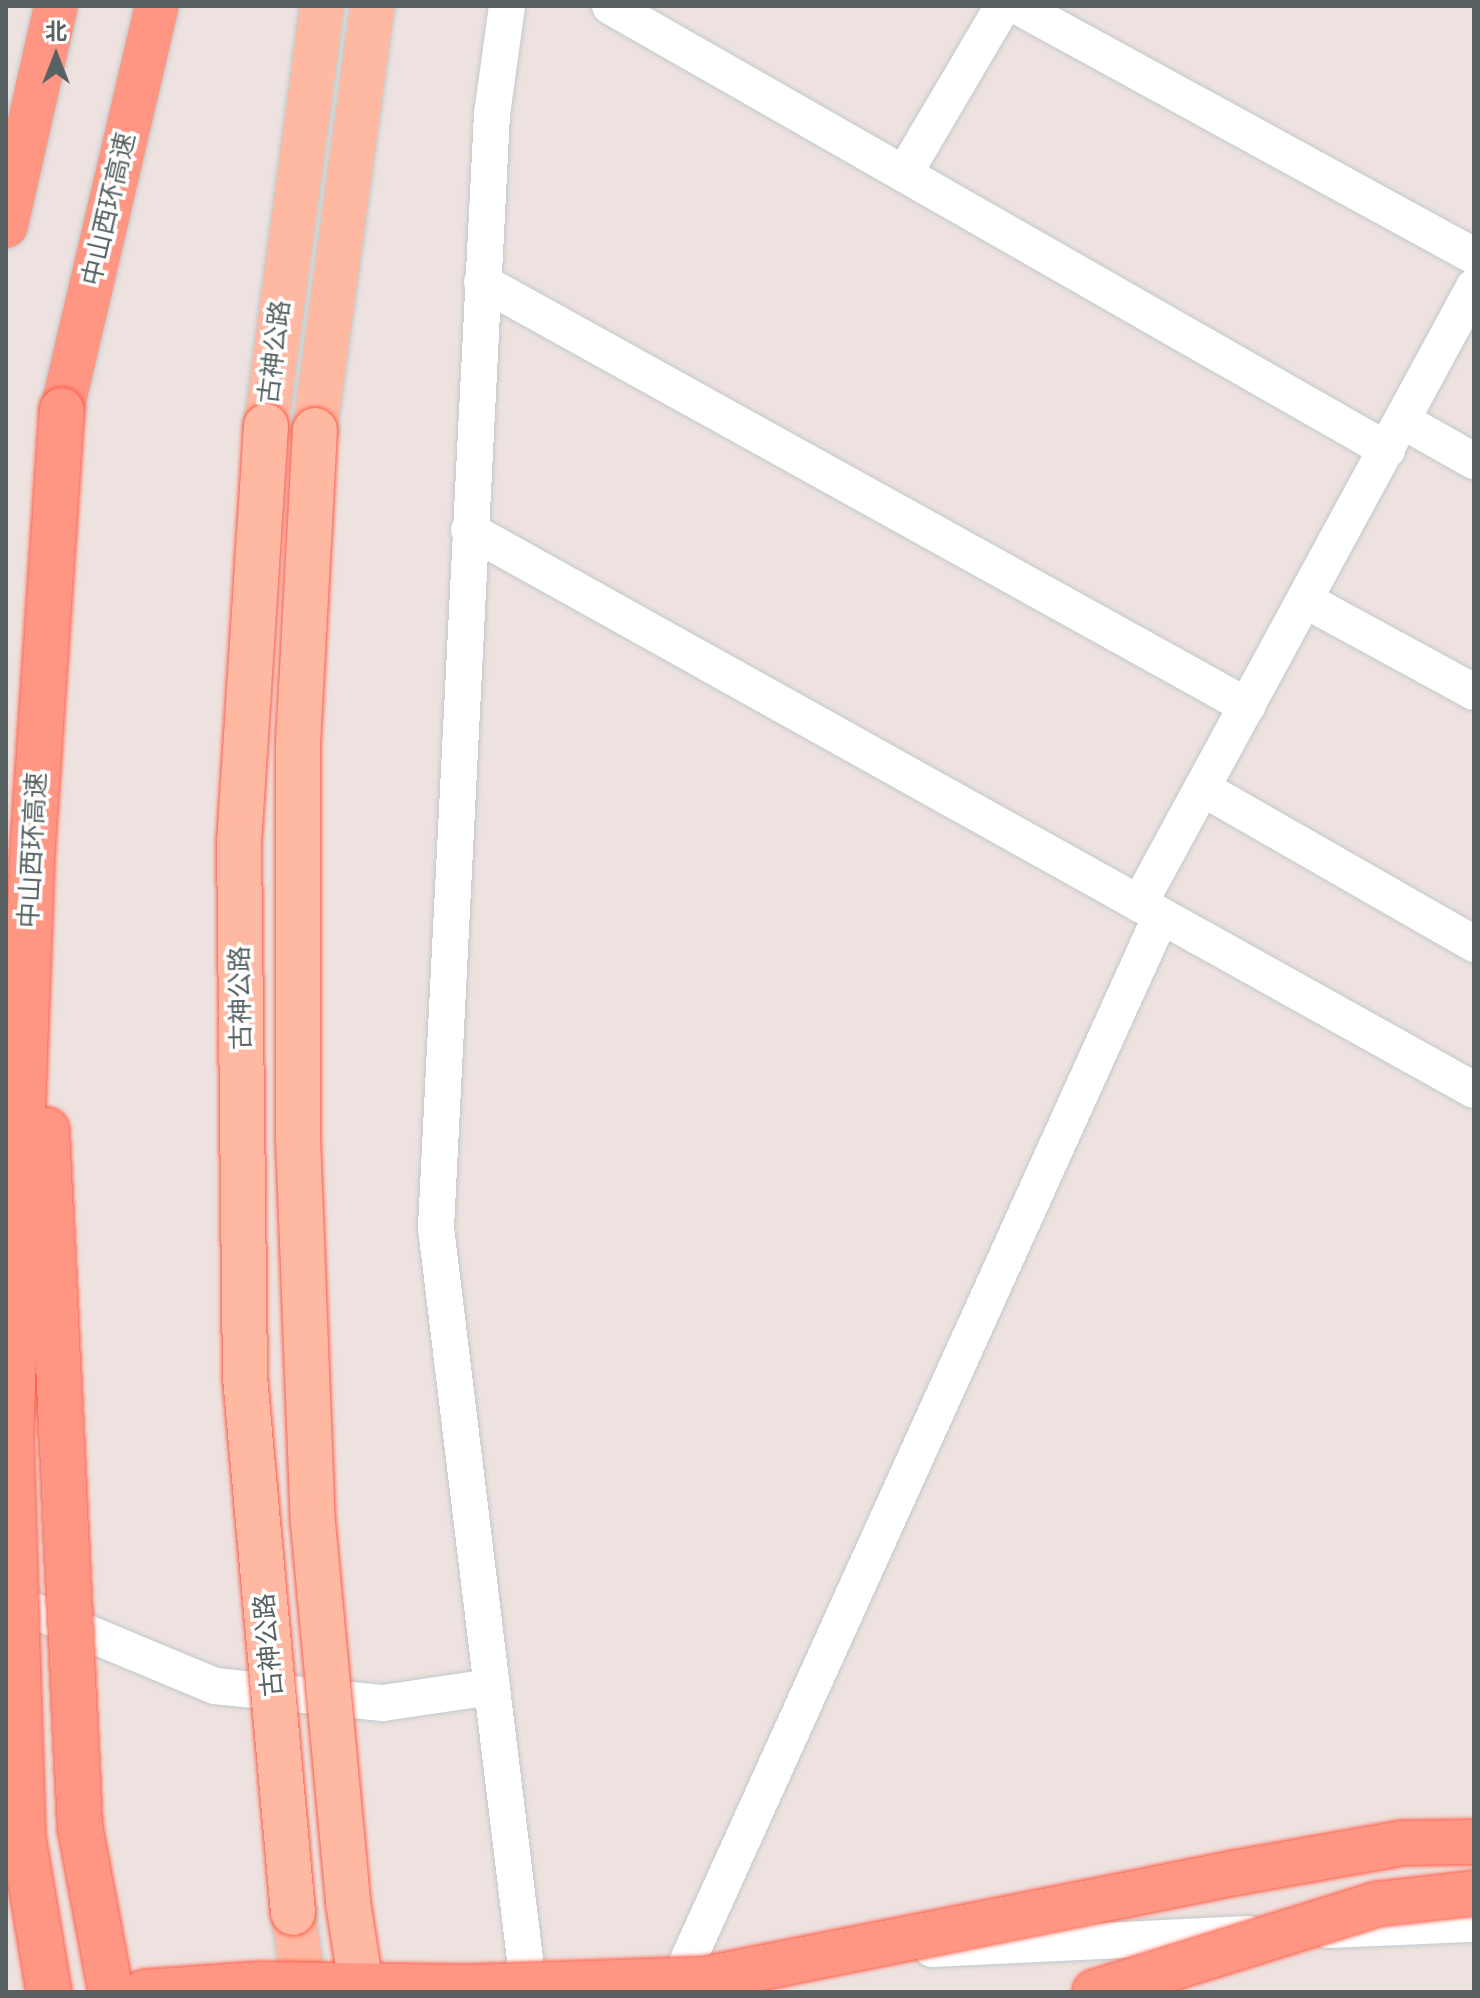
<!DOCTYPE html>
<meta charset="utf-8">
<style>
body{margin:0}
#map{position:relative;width:1480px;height:1998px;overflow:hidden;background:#ede2df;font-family:"DM Sans","Noto Sans SC",sans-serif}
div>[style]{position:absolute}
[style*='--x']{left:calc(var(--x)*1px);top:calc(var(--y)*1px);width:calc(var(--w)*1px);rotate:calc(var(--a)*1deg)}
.roads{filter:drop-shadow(0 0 2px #c1c9ca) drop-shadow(0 0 2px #c1c9ca)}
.minor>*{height:36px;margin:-18px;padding:0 18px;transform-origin:18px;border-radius:18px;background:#fff}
.major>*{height:44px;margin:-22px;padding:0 22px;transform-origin:22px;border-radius:22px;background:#ffb8a2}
.highway>*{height:44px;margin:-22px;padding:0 22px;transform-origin:22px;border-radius:22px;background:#ff9684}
.bridges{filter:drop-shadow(0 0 2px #ff5c46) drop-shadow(0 0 2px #ff5c46)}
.major-bridge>*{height:44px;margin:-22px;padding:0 22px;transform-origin:22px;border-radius:22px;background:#ffb8a2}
.highway-bridge>*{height:44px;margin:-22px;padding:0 22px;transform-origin:22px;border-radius:22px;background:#ff9684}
span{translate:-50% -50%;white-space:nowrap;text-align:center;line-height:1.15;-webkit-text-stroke:7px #fff;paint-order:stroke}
.street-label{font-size:26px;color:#586262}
.frame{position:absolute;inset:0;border:8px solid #586262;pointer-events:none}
.north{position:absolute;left:16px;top:16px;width:80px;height:80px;-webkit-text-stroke:6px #fff;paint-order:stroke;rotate:0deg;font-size:22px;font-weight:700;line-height:32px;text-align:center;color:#586262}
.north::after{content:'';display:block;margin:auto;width:28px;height:36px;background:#586262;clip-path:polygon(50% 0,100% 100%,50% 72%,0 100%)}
</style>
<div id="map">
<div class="roads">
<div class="minor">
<i style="--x:507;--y:6;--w:109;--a:97.9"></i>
<i style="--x:492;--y:114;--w:1115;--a:92.88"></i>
<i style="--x:436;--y:1228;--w:744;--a:83.06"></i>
<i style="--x:610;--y:6;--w:895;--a:29.74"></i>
<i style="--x:1017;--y:6;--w:521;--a:28.68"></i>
<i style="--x:904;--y:174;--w:195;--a:-59.5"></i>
<i style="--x:482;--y:282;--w:875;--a:29"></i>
<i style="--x:1403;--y:421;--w:81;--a:29.4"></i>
<i style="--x:469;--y:530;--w:1150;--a:29.13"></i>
<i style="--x:1305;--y:600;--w:192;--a:28.6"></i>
<i style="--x:1202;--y:788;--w:314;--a:29.8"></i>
<i style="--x:1139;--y:904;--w:702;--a:-61.5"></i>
<i style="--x:6;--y:1599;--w:226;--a:22.6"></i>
<i style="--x:215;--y:1686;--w:169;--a:5.8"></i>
<i style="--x:383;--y:1703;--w:110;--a:-8.4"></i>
<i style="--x:1328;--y:1930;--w:146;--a:-2.4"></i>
<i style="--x:932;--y:1949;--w:317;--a:-2.7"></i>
<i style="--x:688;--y:1960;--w:1146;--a:-65.63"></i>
</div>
<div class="major">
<i style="--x:266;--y:426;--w:424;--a:-82.4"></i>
<i style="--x:315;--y:430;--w:428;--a:-82.3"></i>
<i style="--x:293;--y:1913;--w:80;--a:81.4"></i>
</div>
<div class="highway">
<i style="--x:6;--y:226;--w:226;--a:-77.2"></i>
<i style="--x:62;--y:410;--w:415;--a:-76.8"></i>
</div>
</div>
<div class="bridges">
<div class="major-bridge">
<i style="--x:266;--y:426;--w:415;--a:93.7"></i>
<i style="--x:239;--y:840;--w:537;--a:89.36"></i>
<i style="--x:245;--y:1377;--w:538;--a:84.88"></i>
<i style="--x:315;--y:430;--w:315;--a:93.1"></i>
<i style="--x:298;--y:745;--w:393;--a:90"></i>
<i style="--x:298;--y:1138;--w:385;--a:87.8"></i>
<i style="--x:313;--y:1523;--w:381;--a:84.7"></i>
<i style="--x:348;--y:1902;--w:91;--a:81.2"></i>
</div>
<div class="highway-bridge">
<i style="--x:47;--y:1130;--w:698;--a:87.29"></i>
<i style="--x:80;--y:1827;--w:168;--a:79.4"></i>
<i style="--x:49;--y:1992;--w:157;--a:-99.5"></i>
<i style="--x:23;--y:1837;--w:396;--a:-91.7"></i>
<i style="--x:11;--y:1441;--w:582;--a:-87.93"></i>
<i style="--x:32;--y:859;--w:450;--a:-86.2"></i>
<i style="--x:145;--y:1992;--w:115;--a:-4"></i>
<i style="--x:260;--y:1984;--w:207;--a:0.8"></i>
<i style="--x:467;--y:1987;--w:238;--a:-1.9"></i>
<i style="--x:705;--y:1979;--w:540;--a:-11.33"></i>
<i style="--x:1234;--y:1873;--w:171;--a:-10.1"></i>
<i style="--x:1402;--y:1843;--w:72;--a:-0.8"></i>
<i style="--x:1095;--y:1992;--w:296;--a:-17.3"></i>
<i style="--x:1378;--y:1904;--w:97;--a:-6.5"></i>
</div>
</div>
<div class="street-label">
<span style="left:109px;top:209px;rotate:-77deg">中山西环高速</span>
<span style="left:275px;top:352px;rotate:-83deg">古神公路</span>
<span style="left:33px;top:850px;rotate:-87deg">中山西环高速</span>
<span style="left:241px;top:998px;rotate:-91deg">古神公路</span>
<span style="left:269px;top:1645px;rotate:-95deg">古神公路</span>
</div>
<div class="frame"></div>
<div class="north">北</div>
</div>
